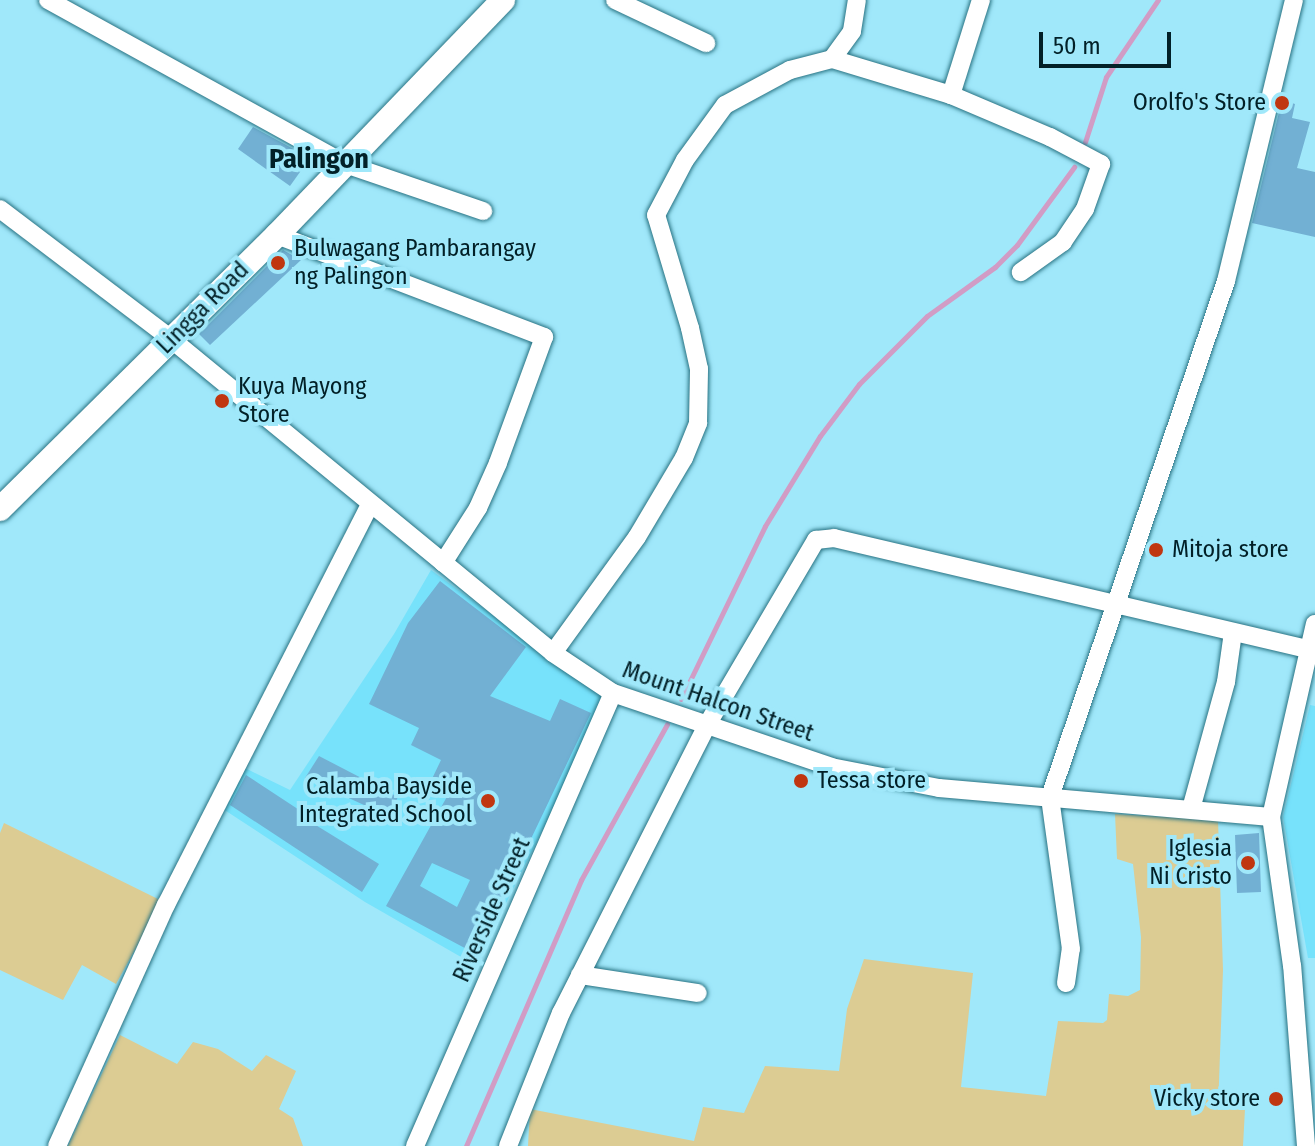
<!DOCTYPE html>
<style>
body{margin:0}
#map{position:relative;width:1315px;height:1146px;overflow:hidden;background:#a0e8fa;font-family:"Fira Sans Condensed",sans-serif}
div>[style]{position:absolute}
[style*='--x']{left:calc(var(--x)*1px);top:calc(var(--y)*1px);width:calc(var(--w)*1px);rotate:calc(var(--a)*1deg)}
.built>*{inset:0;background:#77e2fb}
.green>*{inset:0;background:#dccc93}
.stream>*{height:5px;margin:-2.5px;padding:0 2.5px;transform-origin:2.5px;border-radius:2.5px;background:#d19cc5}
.building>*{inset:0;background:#72b0d3}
.roads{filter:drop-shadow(0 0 2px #287282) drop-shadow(0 0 2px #287282)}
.street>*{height:18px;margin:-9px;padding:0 9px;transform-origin:9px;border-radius:9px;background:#fff}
.secondary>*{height:24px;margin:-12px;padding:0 12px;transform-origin:12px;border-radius:12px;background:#fff}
.dots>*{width:22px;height:22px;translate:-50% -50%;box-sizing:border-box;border:4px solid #a0e8fa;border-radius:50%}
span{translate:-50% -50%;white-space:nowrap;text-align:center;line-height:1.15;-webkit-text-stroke:8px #a0e8fa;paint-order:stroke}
.poi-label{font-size:24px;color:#022027}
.right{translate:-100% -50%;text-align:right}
.left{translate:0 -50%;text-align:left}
.street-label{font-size:24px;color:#022027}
.quarter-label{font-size:28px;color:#022027;font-weight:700}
.scale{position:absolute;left:1039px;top:32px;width:132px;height:36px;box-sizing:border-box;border:4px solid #022027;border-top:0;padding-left:10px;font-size:24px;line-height:28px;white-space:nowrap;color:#022027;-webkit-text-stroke:6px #a0e8fa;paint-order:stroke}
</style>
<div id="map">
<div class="built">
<i style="clip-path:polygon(431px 570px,608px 700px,475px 965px,365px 902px,223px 809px,245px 768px,290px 790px,394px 634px)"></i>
<i style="clip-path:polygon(1310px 705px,1315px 706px,1315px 958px,1308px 958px,1283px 817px)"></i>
</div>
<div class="green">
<i style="clip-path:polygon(1115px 814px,1218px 820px,1223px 970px,1218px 1110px,1245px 1109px,1243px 1146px,528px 1146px,530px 1109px,694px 1141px,703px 1107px,744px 1113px,765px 1066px,839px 1071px,847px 1009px,864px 959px,973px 973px,961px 1087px,1046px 1096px,1058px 1021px,1103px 1023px,1107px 1020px,1109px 994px,1128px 996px,1140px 990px,1141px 937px,1133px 864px,1117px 859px)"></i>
<i style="clip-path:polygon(4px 823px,162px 901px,116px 984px,82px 965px,63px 1000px,0 970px,0 833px)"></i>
<i style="clip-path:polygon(120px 1035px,177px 1064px,193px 1042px,218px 1049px,252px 1071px,266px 1055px,296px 1071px,279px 1109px,293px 1118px,303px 1146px,68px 1146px)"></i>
</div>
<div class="stream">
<i style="--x:1085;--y:142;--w:68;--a:-72.1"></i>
<i style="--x:1106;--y:77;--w:93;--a:-56"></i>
<i style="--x:681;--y:699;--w:192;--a:-64.1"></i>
<i style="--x:765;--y:526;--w:105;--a:-58.6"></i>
<i style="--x:820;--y:436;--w:65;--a:-53.1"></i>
<i style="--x:859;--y:384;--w:96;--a:-45"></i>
<i style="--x:927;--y:316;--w:84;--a:-35.8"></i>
<i style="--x:995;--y:267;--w:31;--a:-45"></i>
<i style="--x:1017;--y:245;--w:97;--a:-53.8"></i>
<i style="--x:466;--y:1146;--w:290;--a:-66.6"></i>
<i style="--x:581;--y:880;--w:178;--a:-61.1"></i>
</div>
<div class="building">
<i style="clip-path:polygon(1282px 100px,1295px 104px,1292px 118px,1310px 122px,1297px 168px,1315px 172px,1315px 237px,1252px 223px)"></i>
<i style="clip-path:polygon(253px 127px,310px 158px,290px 186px,238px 149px)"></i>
<i style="clip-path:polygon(283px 250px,301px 260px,210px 345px,199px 334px)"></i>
<i style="clip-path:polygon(evenodd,440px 581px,526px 647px,490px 696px,550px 721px,560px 699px,591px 713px,476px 954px,386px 906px,449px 793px,430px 783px,441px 760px,411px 745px,419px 728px,369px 704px,408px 623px,440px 581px,432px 863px,470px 880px,457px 907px,420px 886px,432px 863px)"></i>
<i style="clip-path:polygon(319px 756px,398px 797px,388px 816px,305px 778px)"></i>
<i style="clip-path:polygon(246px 775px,316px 821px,314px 824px,379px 864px,362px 892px,230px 805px)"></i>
<i style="clip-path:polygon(1259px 833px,1261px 892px,1237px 893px,1235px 835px)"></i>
</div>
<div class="roads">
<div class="street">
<i style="--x:48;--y:0;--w:339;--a:28.9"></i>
<i style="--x:345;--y:164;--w:146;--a:18.8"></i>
<i style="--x:615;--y:0;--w:101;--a:25.3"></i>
<i style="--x:832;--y:59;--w:124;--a:16.8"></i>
<i style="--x:951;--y:95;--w:108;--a:23"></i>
<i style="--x:1050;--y:137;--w:58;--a:27.9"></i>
<i style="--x:1101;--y:164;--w:48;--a:109.6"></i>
<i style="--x:1085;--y:209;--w:40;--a:124"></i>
<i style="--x:1063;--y:242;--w:52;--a:144.5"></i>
<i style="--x:951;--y:95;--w:100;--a:-72.5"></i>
<i style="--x:0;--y:209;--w:215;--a:37.2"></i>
<i style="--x:171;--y:339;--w:494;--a:39.4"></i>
<i style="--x:553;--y:653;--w:72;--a:33.7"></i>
<i style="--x:613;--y:693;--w:230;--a:18.7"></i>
<i style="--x:831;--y:767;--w:110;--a:11"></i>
<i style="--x:939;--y:788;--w:333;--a:5"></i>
<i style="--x:277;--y:235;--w:286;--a:20.9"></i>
<i style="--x:544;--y:337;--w:134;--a:110.1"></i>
<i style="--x:498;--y:463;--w:49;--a:114"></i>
<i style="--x:478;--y:508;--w:65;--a:122.5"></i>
<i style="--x:553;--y:653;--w:143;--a:-54.1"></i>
<i style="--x:637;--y:537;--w:92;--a:-59.3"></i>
<i style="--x:684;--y:458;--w:38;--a:-68"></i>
<i style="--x:698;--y:423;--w:54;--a:-88.9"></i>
<i style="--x:699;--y:369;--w:42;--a:-102.4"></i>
<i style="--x:690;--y:328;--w:118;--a:-106.7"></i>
<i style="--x:656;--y:215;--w:62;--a:-62.2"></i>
<i style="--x:685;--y:160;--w:68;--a:-54"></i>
<i style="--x:725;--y:105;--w:74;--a:-28.3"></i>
<i style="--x:790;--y:70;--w:43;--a:-14.7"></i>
<i style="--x:832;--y:59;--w:34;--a:-54"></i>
<i style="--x:852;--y:31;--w:31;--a:-81"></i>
<i style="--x:1191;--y:809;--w:132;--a:-74.6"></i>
<i style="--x:1226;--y:682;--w:50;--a:-82"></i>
<i style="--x:580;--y:975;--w:119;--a:8.7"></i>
<i style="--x:1066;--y:983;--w:34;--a:-82"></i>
<i style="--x:1071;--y:949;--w:153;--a:-97.9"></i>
<i style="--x:1050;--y:797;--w:545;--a:-71.17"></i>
<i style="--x:1226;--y:281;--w:289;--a:-76.4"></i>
<i style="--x:57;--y:1146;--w:265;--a:-65.7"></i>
<i style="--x:166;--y:905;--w:450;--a:-63"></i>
<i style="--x:415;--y:1146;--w:494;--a:-66.4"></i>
<i style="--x:508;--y:1146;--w:143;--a:-68.3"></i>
<i style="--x:561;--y:1013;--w:323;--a:-63.1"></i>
<i style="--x:707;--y:725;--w:215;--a:-59.5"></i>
<i style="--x:816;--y:540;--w:18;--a:-6"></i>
<i style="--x:834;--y:538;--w:489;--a:13.2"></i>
<i style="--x:1306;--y:1146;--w:181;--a:-94.4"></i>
<i style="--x:1292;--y:966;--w:150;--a:-98"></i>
<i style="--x:1271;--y:817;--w:198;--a:-77.2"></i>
</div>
<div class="secondary">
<i style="--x:0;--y:509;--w:390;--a:-44.7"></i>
<i style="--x:277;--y:235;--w:326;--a:-46.1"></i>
</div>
</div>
<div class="dots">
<i style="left:1282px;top:103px;background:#c03610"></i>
<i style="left:278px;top:263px;background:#c03610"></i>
<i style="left:222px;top:401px;background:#c03610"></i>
<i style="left:1156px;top:550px;background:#c03610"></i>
<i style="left:801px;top:781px;background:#c03610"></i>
<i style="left:488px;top:801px;background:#c03610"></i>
<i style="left:1248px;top:863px;background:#c03610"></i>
<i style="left:1276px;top:1099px;background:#c03610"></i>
</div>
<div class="poi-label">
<span class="right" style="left:1266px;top:103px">Orolfo's Store</span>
<span class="left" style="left:294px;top:263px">Bulwagang Pambarangay<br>ng Palingon</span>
<span class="left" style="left:238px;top:401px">Kuya Mayong<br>Store</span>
<span class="left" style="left:1172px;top:550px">Mitoja store</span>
<span class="left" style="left:817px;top:781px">Tessa store</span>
<span class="right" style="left:472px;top:801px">Calamba Bayside<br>Integrated School</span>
<span class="right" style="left:1232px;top:863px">Iglesia<br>Ni Cristo</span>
<span class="right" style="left:1260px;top:1099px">Vicky store</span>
</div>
<div class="street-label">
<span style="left:203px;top:308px;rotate:-45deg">Lingga Road</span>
<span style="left:718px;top:702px;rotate:19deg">Mount Halcon Street</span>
<span style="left:492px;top:910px;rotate:-66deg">Riverside Street</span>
</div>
<div class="quarter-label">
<span style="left:319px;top:159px">Palingon</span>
</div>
<div class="scale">50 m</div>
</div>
